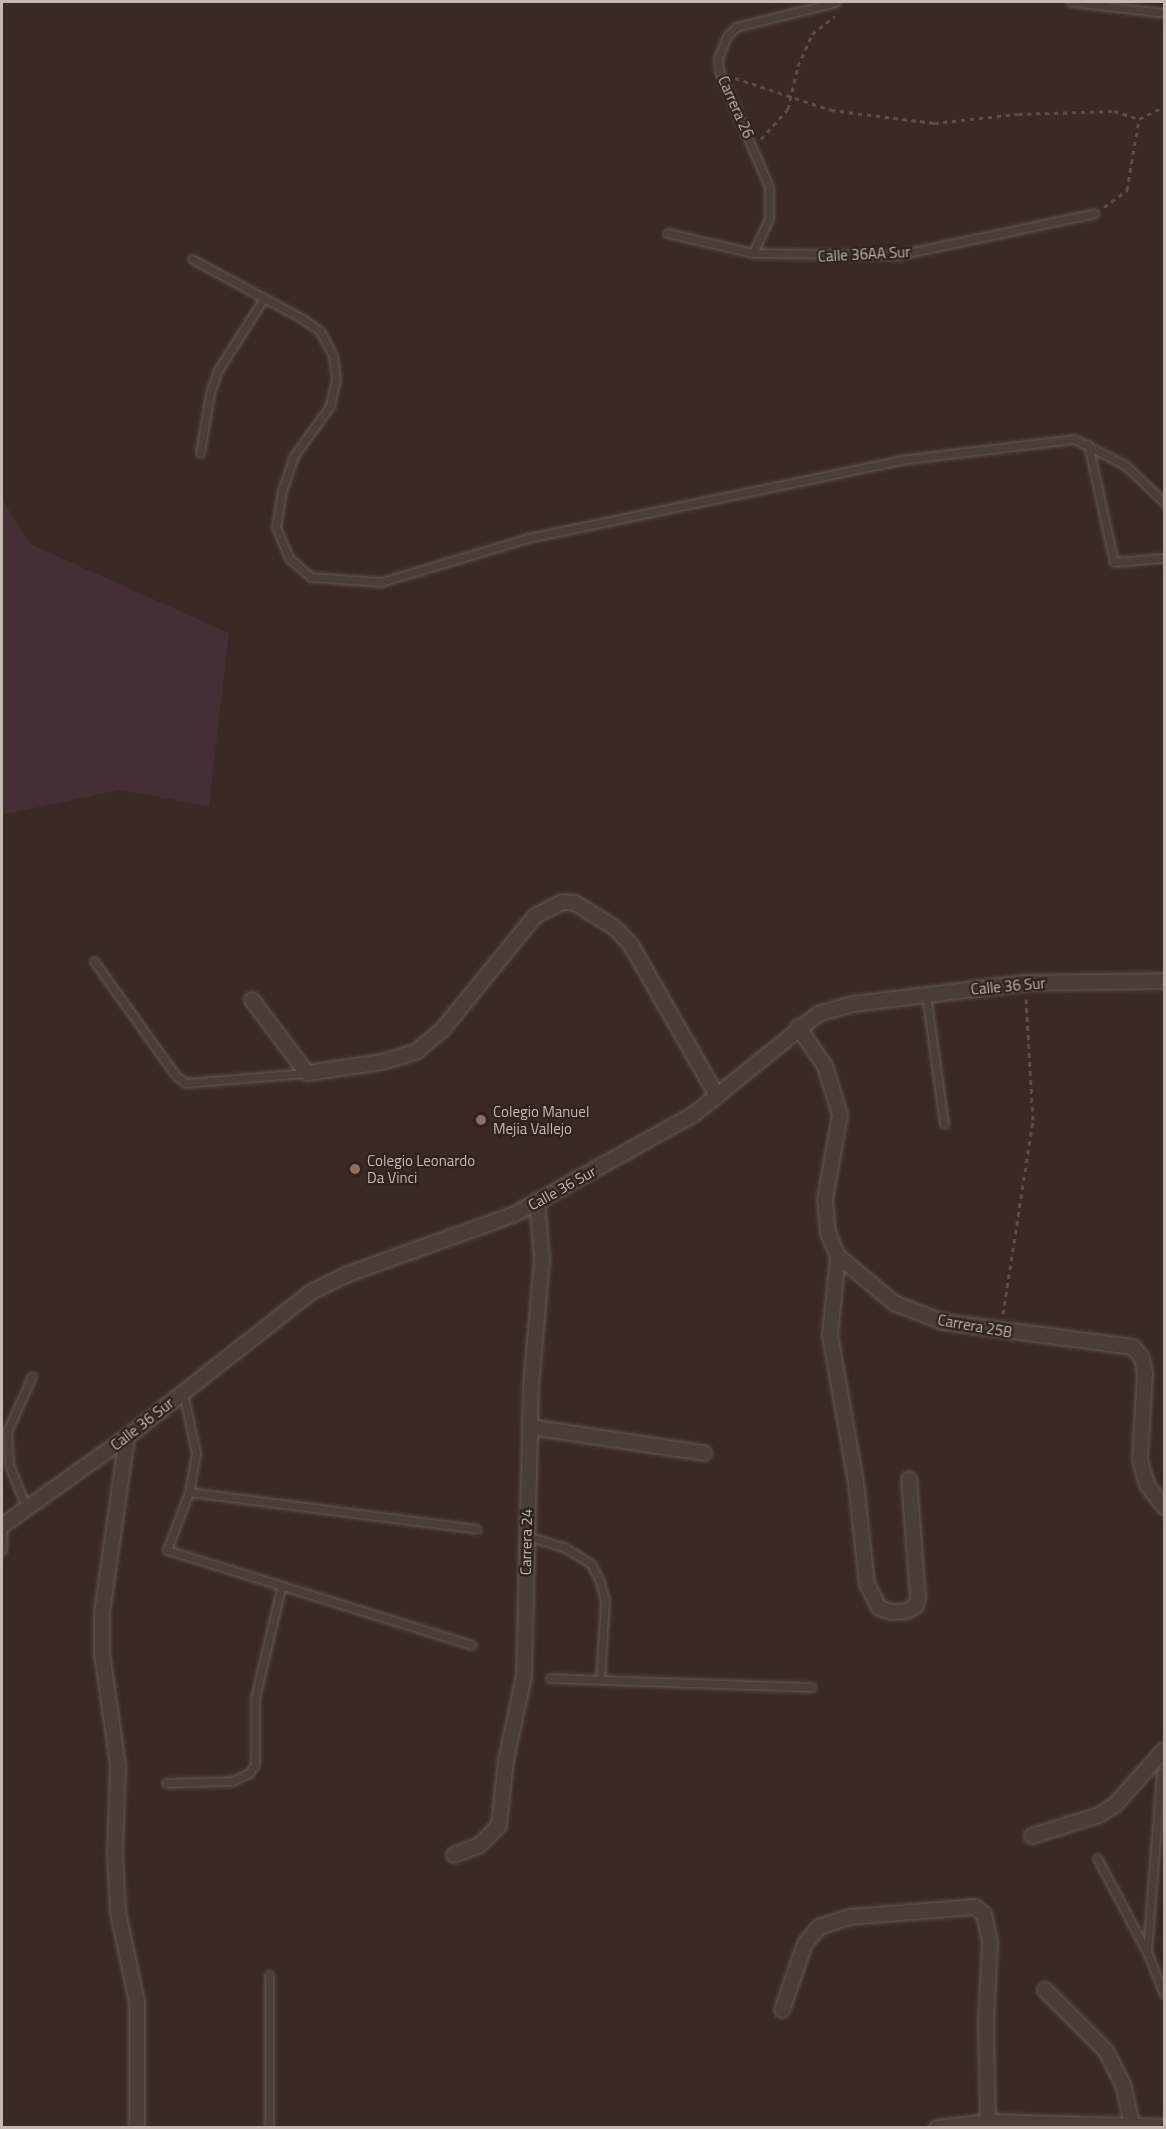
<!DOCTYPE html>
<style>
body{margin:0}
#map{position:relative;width:1166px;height:2129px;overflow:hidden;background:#3a2924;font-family:"Titillium Web",sans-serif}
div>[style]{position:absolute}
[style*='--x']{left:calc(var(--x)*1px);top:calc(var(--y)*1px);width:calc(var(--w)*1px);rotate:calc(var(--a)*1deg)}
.green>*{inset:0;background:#462e37}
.path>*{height:3px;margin-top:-1.5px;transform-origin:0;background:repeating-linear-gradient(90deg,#5f4a4f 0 4.5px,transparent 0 9px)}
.roads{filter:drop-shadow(0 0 2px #665853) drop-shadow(0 0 2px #665853)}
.service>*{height:7px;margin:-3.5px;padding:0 3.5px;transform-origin:3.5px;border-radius:3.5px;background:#4b3d37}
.minor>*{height:14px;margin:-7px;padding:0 7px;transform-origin:7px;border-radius:7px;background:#4b3d37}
.dots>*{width:16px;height:16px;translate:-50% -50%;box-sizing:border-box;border:3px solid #30221d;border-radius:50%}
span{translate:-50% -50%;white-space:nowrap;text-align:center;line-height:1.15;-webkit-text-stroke:4.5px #30221d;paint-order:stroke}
.street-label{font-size:15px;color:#c6b9b3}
.poi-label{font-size:15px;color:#c6b9b3}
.left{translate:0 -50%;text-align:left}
.frame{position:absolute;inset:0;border:3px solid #c6b9b3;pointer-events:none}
</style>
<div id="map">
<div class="green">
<i style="clip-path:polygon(2px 499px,30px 544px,229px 633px,209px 806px,119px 790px,2px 815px)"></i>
</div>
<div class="path">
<i style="--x:735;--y:78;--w:101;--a:18.4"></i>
<i style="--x:831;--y:110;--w:104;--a:7.2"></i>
<i style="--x:934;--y:123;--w:84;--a:-6.1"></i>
<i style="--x:1018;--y:114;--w:96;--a:-1.8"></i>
<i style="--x:1114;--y:111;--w:26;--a:18"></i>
<i style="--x:761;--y:139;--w:40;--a:-48"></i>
<i style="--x:788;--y:109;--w:44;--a:-76.9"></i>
<i style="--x:798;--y:66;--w:35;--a:-66"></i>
<i style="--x:812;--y:34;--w:29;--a:-38"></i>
<i style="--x:1104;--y:207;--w:29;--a:-36"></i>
<i style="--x:1127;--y:190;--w:72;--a:-80.4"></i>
<i style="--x:1139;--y:119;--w:28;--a:-26"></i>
<i style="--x:1003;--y:1314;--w:196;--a:-81.2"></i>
<i style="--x:1033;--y:1120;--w:121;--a:-93.3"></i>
</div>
<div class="roads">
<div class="service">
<i style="--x:1071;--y:2;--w:94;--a:6.7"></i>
<i style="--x:667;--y:233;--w:88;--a:13.1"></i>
<i style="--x:753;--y:253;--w:145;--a:0.8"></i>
<i style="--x:898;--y:255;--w:201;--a:-12"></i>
<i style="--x:753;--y:253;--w:38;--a:-65"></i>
<i style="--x:769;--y:219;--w:32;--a:-90"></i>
<i style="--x:769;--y:187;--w:126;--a:-113.3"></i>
<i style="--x:719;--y:71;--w:13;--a:-94"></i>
<i style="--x:718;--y:58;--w:25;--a:-67"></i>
<i style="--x:728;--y:35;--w:11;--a:-45"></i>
<i style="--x:736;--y:27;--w:103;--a:-14"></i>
<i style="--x:192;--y:259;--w:124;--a:28.4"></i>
<i style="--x:301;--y:318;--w:23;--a:34"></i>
<i style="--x:320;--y:331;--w:27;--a:62"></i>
<i style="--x:333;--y:355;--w:24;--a:83"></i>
<i style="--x:336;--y:379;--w:28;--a:103"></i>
<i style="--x:330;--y:406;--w:62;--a:125.8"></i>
<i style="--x:294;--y:456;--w:36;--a:109"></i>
<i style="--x:282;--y:490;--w:37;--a:99"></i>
<i style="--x:276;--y:527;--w:34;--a:67"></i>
<i style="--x:289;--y:558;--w:29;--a:41"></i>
<i style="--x:311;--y:577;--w:70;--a:4.1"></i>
<i style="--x:381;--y:582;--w:153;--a:-16.7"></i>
<i style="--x:528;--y:538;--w:380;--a:-11.8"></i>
<i style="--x:900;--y:460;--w:175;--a:-6.9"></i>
<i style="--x:1074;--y:439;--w:57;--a:27"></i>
<i style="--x:1125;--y:465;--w:54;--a:43.5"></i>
<i style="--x:1088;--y:444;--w:121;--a:77.6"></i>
<i style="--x:1114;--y:562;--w:50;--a:-4.6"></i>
<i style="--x:200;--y:453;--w:61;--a:-80.5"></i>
<i style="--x:210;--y:393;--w:24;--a:-71"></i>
<i style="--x:218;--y:370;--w:85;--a:-57.4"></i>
<i style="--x:94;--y:961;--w:141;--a:54.5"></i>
<i style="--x:176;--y:1076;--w:12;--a:35"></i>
<i style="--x:186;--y:1083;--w:121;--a:-4.7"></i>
<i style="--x:926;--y:994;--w:131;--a:82.1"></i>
<i style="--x:183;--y:1392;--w:62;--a:78"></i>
<i style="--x:196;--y:1453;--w:40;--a:100"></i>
<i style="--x:189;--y:1492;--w:62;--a:110.8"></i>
<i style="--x:167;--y:1550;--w:319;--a:17.3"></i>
<i style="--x:189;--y:1492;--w:290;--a:7.3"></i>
<i style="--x:27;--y:1509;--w:48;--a:-112.2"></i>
<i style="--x:9;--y:1465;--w:33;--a:-93"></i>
<i style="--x:7;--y:1432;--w:61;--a:-65.9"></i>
<i style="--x:527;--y:1536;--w:39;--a:17"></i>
<i style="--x:564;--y:1547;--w:32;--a:32"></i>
<i style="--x:591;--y:1564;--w:20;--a:63"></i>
<i style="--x:600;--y:1582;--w:20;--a:75"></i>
<i style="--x:605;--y:1601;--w:79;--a:93.6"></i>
<i style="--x:2;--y:1550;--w:24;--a:-88"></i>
<i style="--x:550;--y:1678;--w:262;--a:2"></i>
<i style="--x:1161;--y:1773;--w:180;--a:94.5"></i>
<i style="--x:1147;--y:1952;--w:45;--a:68"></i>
<i style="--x:166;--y:1783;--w:66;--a:-1.7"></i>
<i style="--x:232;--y:1781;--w:19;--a:-25"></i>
<i style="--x:249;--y:1773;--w:11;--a:-56"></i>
<i style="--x:255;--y:1764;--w:66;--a:-90"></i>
<i style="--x:255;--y:1698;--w:113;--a:-76.7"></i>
<i style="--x:1097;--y:1858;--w:106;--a:62"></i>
<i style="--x:269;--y:1975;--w:153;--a:90"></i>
</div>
<div class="minor">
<i style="--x:252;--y:1000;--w:91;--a:53"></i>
<i style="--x:307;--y:1073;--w:76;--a:-8.3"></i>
<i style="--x:382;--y:1062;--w:37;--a:-17"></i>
<i style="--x:417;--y:1051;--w:34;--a:-40"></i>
<i style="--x:443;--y:1029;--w:146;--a:-50.8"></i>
<i style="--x:535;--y:916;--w:30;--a:-27"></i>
<i style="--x:562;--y:902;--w:13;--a:4"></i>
<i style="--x:575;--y:903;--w:47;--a:32"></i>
<i style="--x:615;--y:928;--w:23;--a:47"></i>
<i style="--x:631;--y:945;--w:174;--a:60.3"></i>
<i style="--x:798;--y:1027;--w:47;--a:55.3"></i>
<i style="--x:825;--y:1066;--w:51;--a:73"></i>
<i style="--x:840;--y:1115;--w:85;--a:100.1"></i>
<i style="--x:825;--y:1199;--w:34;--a:85"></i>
<i style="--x:828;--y:1233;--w:25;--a:67"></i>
<i style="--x:838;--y:1256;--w:73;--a:40"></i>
<i style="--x:894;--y:1303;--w:53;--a:21.2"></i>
<i style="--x:943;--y:1322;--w:192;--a:7.5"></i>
<i style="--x:1133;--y:1347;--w:14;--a:51"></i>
<i style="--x:1142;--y:1358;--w:15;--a:79"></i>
<i style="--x:1145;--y:1373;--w:87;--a:93.3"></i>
<i style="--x:1140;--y:1460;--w:26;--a:74"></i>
<i style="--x:1147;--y:1485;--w:28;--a:52"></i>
<i style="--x:838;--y:1256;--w:79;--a:95.8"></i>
<i style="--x:830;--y:1335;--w:150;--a:80"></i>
<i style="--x:856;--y:1483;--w:102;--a:83.8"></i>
<i style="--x:867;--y:1584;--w:27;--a:63"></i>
<i style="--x:879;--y:1608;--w:14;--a:17"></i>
<i style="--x:892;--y:1612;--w:15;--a:-4"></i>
<i style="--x:907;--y:1611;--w:10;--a:-29"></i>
<i style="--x:916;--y:1606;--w:8;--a:-76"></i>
<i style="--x:918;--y:1598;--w:119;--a:-94.3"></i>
<i style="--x:530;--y:1427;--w:176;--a:8.5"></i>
<i style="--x:127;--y:1437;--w:177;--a:98.1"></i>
<i style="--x:102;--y:1612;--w:41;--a:90"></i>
<i style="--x:102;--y:1653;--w:114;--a:81.9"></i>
<i style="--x:118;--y:1766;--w:88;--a:92"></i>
<i style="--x:115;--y:1854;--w:58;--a:87"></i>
<i style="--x:118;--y:1912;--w:92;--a:78.1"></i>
<i style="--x:137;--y:2002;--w:126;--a:90"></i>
<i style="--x:2;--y:1526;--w:153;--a:-35.5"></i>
<i style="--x:127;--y:1437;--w:234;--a:-38.2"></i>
<i style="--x:311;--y:1292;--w:41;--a:-25.9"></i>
<i style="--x:348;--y:1274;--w:175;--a:-19.7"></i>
<i style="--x:513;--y:1215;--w:206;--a:-29.1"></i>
<i style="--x:693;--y:1115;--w:161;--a:-38.9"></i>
<i style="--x:818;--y:1014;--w:37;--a:-16"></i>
<i style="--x:854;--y:1004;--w:172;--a:-7"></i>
<i style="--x:1025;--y:983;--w:139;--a:-0.8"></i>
<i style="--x:1032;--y:1836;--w:70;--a:-17.4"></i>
<i style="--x:1099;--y:1815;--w:19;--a:-32"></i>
<i style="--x:1115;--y:1805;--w:74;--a:-48.3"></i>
<i style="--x:454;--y:1855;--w:28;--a:-21"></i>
<i style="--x:480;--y:1845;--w:28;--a:-46"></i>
<i style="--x:499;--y:1825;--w:65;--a:-83.9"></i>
<i style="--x:506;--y:1760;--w:86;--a:-77.9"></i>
<i style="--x:524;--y:1676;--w:290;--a:-88.6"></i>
<i style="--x:531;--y:1386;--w:127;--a:-85"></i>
<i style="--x:542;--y:1259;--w:58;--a:-94.9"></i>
<i style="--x:1045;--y:1990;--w:86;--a:45"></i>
<i style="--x:1106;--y:2051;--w:37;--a:63"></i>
<i style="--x:1123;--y:2084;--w:41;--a:77.3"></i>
<i style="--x:782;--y:2010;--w:70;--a:-70.8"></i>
<i style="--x:805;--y:1944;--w:22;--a:-51"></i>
<i style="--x:819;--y:1927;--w:33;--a:-18"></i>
<i style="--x:850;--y:1917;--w:125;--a:-4.6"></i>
<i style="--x:975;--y:1907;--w:11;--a:38"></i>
<i style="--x:984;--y:1914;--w:29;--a:78"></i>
<i style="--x:990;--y:1942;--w:82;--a:92.8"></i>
<i style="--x:986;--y:2024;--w:98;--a:88.8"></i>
<i style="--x:937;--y:2128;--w:51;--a:-6.7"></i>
<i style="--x:988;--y:2122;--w:176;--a:1.6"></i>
</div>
</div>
<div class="dots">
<i style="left:481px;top:1120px;background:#8d6e63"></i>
<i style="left:355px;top:1169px;background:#8d6e63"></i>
</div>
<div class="street-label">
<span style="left:736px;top:107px;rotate:66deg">Carrera 26</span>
<span style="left:864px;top:254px;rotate:-3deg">Calle 36AA Sur</span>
<span style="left:1008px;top:986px;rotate:-5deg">Calle 36 Sur</span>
<span style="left:562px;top:1188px;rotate:-29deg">Calle 36 Sur</span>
<span style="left:975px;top:1326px;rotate:10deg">Carrera 25B</span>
<span style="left:142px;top:1424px;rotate:-38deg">Calle 36 Sur</span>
<span style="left:526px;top:1542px;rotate:-89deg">Carrera 24</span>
</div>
<div class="poi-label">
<span class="left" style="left:493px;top:1120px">Colegio Manuel<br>Mejia Vallejo</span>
<span class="left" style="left:367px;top:1169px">Colegio Leonardo<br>Da Vinci</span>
</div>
<div class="frame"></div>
</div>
